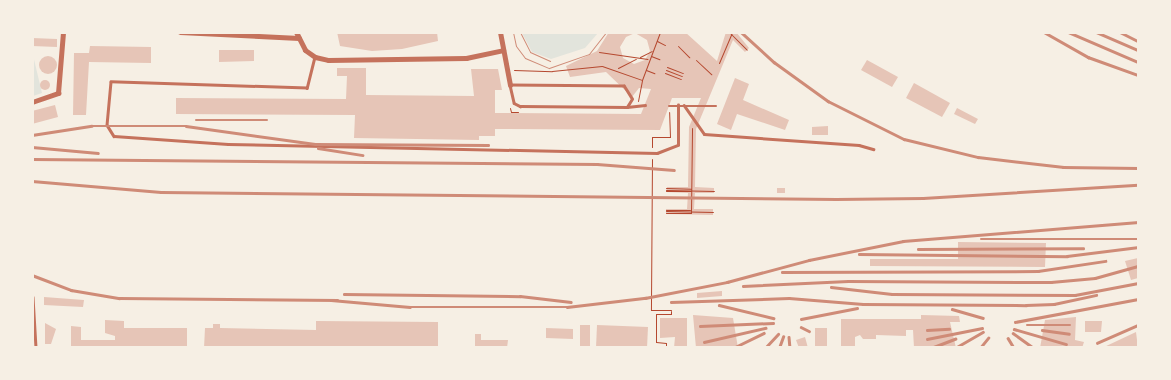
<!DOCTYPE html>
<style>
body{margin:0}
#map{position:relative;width:1171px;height:380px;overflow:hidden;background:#f6efe4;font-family:"Source Serif 4",serif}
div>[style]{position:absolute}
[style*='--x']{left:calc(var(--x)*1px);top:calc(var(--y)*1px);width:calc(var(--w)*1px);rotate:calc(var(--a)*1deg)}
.green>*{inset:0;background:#e2e4dc}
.building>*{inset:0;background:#e6c5b7}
.round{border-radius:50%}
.path>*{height:1px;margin:-0.5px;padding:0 0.5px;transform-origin:0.5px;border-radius:0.5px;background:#b5482f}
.service>*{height:2.5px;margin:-1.25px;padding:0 1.25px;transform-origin:1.25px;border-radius:1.25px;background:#c5725c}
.minor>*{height:5px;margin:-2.5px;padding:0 2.5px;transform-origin:2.5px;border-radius:2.5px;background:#c5725c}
.tram>*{height:1px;margin:-0.5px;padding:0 0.5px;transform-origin:0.5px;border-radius:0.5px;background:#cf8b77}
.rail>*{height:2.5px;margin:-1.25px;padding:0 1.25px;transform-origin:1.25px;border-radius:1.25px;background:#cf8b77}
span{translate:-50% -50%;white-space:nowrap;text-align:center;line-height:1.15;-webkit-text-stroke:5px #f6efe4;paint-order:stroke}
.frame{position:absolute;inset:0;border:34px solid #f6efe4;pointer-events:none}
</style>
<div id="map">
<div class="green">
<i style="clip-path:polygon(522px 33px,522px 32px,598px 33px,585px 48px,551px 59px,532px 52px)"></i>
<i style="clip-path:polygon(32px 51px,42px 93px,33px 96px,32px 96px)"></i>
</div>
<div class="building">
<i style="clip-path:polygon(337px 32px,437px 32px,438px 41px,402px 49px,372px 51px,340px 46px)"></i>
<i style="clip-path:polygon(evenodd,609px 32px,685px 32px,717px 61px,726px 32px,736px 32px,749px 48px,745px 52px,733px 40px,696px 129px,695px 187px,714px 188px,714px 193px,695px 193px,694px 209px,713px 209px,713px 215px,666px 214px,666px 209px,687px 209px,688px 193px,666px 192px,667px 187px,688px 187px,689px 127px,701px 98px,672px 98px,660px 130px,495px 129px,495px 136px,479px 136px,479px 140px,354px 138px,355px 115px,176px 114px,176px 98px,346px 99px,347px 76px,337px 76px,337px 68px,366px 68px,366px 95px,474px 96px,471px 69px,498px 69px,502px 90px,495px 90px,495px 113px,641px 114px,651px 89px,639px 88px,632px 97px,606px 72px,570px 77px,566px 66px,597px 51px,609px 32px,635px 33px,647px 40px,650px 51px,645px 60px,634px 64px,623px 58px,620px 47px,626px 37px,635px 33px)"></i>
<i style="clip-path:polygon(32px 38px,57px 39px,57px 47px,32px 46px)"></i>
<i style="clip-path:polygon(90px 46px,151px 47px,151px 63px,89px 62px,86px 115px,73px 115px,74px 53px,89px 53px)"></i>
<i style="clip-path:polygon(219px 50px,254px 50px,254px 61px,219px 62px)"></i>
<i class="round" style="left:39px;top:56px;width:18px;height:18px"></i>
<i style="clip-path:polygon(867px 60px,898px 77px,892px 87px,861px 70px)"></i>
<i style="clip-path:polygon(735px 78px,749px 84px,743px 100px,789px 120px,785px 130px,737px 114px,731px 130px,717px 124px)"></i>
<i class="round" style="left:40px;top:80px;width:10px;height:10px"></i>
<i style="clip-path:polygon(914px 83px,950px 103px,942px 117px,906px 98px)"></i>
<i style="clip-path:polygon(55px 105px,58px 117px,32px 124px,32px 111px)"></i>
<i style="clip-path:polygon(957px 108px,978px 119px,975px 124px,954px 114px)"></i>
<i style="clip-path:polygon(828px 126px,828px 135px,812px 135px,812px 127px)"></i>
<i style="clip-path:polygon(777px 188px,785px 188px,785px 193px,777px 193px)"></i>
<i style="clip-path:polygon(958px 242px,1046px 243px,1045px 267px,870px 266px,870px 259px,958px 259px)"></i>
<i style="clip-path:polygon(1138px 258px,1138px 278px,1131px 280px,1125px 261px)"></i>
<i style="clip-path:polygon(722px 291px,722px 296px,697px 298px,697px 293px)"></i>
<i style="clip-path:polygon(44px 297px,84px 300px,83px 307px,44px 305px)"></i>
<i style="clip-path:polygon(693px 315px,733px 318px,738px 348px,696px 348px)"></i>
<i style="clip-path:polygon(921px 315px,959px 316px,960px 322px,950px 322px,956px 348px,914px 348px,913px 330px,906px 330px,906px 336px,876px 335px,876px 339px,863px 339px,860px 335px,855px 337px,855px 348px,841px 348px,841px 319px,921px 319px)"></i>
<i style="clip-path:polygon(1076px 317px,1075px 340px,1084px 342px,1082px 348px,1040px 348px,1045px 320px)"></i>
<i style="clip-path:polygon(660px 318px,687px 318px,687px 348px,674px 348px,675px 337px,660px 338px)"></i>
<i style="clip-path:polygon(105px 320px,124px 321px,124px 328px,187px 328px,187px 348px,71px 348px,71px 326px,81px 327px,81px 340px,115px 340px,115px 336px,105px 333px)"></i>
<i style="clip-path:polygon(316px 321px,438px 322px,438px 348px,204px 348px,205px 328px,213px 328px,213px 324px,220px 324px,220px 328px,316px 330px)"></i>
<i style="clip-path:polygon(1085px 321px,1102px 321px,1101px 332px,1085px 332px)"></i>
<i style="clip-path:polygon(45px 323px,56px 329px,51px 344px,45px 344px)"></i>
<i style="clip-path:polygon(580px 325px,590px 325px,590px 346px,580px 346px)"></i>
<i style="clip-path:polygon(597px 325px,648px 327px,647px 348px,596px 348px)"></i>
<i style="clip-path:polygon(546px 328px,573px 329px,573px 339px,546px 338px)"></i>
<i style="clip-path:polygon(815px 328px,827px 328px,827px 348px,815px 348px)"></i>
<i style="clip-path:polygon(1136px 332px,1138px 348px,1102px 348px)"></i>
<i style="clip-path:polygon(475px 334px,481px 334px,481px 340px,508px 340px,507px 348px,475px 348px)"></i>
<i style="clip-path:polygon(805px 337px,808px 348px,799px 348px,796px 340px)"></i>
</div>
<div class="path">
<i style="--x:729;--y:32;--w:25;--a:45"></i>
<i style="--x:657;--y:41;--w:9;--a:27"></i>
<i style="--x:678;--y:46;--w:16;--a:45"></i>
<i style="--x:599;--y:52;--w:49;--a:8.1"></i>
<i style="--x:651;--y:56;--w:9;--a:21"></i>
<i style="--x:640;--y:57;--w:13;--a:-27"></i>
<i style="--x:696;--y:60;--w:21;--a:43"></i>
<i style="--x:719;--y:63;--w:34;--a:-67"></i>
<i style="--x:667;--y:67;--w:17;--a:21"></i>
<i style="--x:618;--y:68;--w:20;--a:-27"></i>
<i style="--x:514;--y:70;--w:38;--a:2"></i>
<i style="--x:552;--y:71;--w:50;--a:-5.7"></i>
<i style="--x:602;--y:66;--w:42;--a:19.3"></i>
<i style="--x:646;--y:70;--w:9;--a:21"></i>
<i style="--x:666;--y:70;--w:17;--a:21"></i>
<i style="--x:665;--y:73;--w:17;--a:21"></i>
<i style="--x:638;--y:101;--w:21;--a:-79"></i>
<i style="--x:642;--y:80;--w:51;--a:-69.4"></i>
<i style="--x:510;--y:108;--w:4;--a:76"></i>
<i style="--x:511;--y:112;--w:7;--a:0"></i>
<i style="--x:652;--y:147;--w:10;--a:-90"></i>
<i style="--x:652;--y:137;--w:18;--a:0"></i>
<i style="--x:670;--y:137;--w:25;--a:-92"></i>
<i style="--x:652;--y:159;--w:151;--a:90.4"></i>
<i style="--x:651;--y:310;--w:20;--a:0"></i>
<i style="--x:666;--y:188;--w:25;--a:2"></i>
<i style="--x:666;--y:190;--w:48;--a:1.2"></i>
<i style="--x:666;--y:191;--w:25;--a:0"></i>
<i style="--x:666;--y:210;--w:24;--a:0"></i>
<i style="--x:666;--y:211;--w:47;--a:1.2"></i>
<i style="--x:666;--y:213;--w:25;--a:0"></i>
<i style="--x:691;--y:213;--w:85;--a:-89.3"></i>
<i style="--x:666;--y:348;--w:5;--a:-90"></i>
<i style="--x:666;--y:343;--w:10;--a:-174"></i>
<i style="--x:656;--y:342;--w:28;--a:-90"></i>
<i style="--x:656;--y:314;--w:15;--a:0"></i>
<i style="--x:671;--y:314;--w:3;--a:-90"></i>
</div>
<div class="service">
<i style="--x:315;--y:57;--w:32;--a:104"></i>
<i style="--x:307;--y:88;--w:196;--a:-178.2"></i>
<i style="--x:111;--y:82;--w:43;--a:95.3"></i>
<i style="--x:107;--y:125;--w:13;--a:58"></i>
<i style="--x:114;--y:136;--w:114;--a:4"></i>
<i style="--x:228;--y:144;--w:429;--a:1.2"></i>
<i style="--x:657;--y:153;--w:22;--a:-21"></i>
<i style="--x:678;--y:145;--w:40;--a:-90"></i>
<i style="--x:684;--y:105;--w:35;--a:55"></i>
<i style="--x:704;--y:134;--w:155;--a:4.1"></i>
<i style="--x:859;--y:145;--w:15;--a:16"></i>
<i style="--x:669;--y:106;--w:47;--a:0"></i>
<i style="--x:627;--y:107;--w:9;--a:-58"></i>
<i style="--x:632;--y:99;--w:15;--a:-122"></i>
<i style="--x:624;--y:86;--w:114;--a:-179.5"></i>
<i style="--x:510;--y:85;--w:18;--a:77"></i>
<i style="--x:514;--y:103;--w:7;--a:27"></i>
<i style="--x:520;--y:106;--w:107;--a:0.5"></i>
<i style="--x:627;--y:107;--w:18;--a:-6"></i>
<i style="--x:33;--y:297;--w:51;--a:86.6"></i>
</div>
<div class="minor">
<i style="--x:180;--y:32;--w:119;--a:2.9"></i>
<i style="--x:296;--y:32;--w:20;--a:63"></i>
<i style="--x:305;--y:50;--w:12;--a:35"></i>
<i style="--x:315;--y:57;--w:13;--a:13"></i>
<i style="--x:328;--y:60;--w:138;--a:-0.8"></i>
<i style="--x:466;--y:58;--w:38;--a:-12"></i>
<i style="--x:500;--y:32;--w:54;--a:79.3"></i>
<i style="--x:32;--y:102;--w:28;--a:-19"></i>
<i style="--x:58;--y:93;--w:61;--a:-85.3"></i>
</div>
<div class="tram">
<i style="--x:513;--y:32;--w:14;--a:78"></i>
<i style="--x:516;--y:46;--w:15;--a:53"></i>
<i style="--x:525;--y:58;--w:26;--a:23"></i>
<i style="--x:549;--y:68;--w:42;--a:-19.3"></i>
<i style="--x:589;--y:54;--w:28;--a:-52"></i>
<i style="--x:520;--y:32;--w:22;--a:63"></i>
<i style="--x:530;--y:52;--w:22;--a:24"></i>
</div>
<div class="rail">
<i style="--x:741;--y:32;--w:45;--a:42.3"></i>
<i style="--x:774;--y:62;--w:67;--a:35.8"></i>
<i style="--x:828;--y:101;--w:85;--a:26.6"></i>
<i style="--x:904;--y:139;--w:76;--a:13.7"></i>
<i style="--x:978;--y:157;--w:86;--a:6.7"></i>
<i style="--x:1063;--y:167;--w:75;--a:0.8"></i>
<i style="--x:1044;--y:32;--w:51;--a:29.6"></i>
<i style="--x:1088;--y:57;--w:53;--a:19.8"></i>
<i style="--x:1068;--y:32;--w:76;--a:23.2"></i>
<i style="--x:1096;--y:32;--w:46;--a:23.2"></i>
<i style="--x:1120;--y:32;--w:20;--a:27"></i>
<i style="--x:196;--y:120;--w:71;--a:0"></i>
<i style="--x:32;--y:135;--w:60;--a:-8.7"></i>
<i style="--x:91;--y:126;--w:95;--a:0"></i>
<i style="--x:186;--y:126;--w:130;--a:7.9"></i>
<i style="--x:315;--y:144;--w:173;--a:0.3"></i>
<i style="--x:32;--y:147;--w:66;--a:5.2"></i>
<i style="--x:318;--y:148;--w:45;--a:9"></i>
<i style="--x:32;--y:159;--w:565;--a:0.51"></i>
<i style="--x:597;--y:164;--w:77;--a:4.5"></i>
<i style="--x:32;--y:181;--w:129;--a:4.9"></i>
<i style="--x:161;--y:192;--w:675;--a:0.59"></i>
<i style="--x:836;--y:199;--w:87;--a:-0.7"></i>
<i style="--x:923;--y:198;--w:215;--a:-3.5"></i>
<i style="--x:981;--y:239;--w:157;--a:0"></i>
<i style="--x:918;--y:249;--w:165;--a:-0.3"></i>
<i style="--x:859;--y:254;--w:208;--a:0.6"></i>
<i style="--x:1067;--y:256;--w:72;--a:-7.2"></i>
<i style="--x:782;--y:272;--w:256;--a:-0.2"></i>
<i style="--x:1038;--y:271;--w:68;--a:-8.5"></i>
<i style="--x:32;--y:275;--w:42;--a:21"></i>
<i style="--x:71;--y:290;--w:49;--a:9.5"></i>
<i style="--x:119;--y:298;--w:218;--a:0.5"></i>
<i style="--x:743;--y:286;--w:105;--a:-2.7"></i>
<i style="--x:848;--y:281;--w:203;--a:0.3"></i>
<i style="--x:1051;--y:282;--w:44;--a:-5.2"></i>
<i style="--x:1095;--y:278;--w:45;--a:-15.6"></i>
<i style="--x:831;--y:287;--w:61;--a:6.5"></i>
<i style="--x:892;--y:294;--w:183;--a:0.3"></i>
<i style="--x:1075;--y:295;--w:64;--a:-10.8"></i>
<i style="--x:344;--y:294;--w:176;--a:0.7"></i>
<i style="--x:520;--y:296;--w:51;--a:6.7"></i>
<i style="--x:331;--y:300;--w:79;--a:5.1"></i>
<i style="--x:410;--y:307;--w:157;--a:0"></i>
<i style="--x:567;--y:307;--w:79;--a:-6.6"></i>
<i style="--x:645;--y:298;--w:84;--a:-11"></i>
<i style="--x:727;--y:282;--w:85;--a:-15"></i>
<i style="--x:809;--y:260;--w:96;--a:-11.4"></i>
<i style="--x:903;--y:241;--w:236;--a:-4.6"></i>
<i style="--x:671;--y:302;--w:118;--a:-1.9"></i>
<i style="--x:789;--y:298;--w:74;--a:4.6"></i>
<i style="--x:863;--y:304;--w:163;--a:0.4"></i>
<i style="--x:1026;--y:305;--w:28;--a:-2"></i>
<i style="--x:1054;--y:304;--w:43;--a:-12.1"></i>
<i style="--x:719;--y:305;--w:56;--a:13.5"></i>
<i style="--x:952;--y:309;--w:32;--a:16"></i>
<i style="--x:801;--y:319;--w:57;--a:-11.1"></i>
<i style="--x:1015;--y:322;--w:125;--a:-10.6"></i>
<i style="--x:1027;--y:325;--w:43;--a:0"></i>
<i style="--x:700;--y:326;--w:73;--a:-2.4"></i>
<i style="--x:801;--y:327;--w:9;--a:27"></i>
<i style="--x:1014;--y:329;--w:54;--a:16.1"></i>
<i style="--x:927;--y:330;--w:22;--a:-3"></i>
<i style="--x:1042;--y:330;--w:27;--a:8"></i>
<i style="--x:1013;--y:333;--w:26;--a:36"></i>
<i style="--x:789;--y:337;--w:11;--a:85"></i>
<i style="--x:1008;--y:338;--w:12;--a:59"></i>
<i style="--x:927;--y:339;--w:56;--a:-11.3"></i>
<i style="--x:704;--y:342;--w:63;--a:-12.9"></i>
<i style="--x:1097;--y:343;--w:45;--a:-23.7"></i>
<i style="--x:733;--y:348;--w:34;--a:-26"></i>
<i style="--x:765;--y:348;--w:19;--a:-47"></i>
<i style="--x:779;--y:348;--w:12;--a:-70"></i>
<i style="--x:931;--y:348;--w:26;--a:-21"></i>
<i style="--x:955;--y:348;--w:32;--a:-30"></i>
<i style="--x:980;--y:348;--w:13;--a:-51"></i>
</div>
<div class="frame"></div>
</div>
